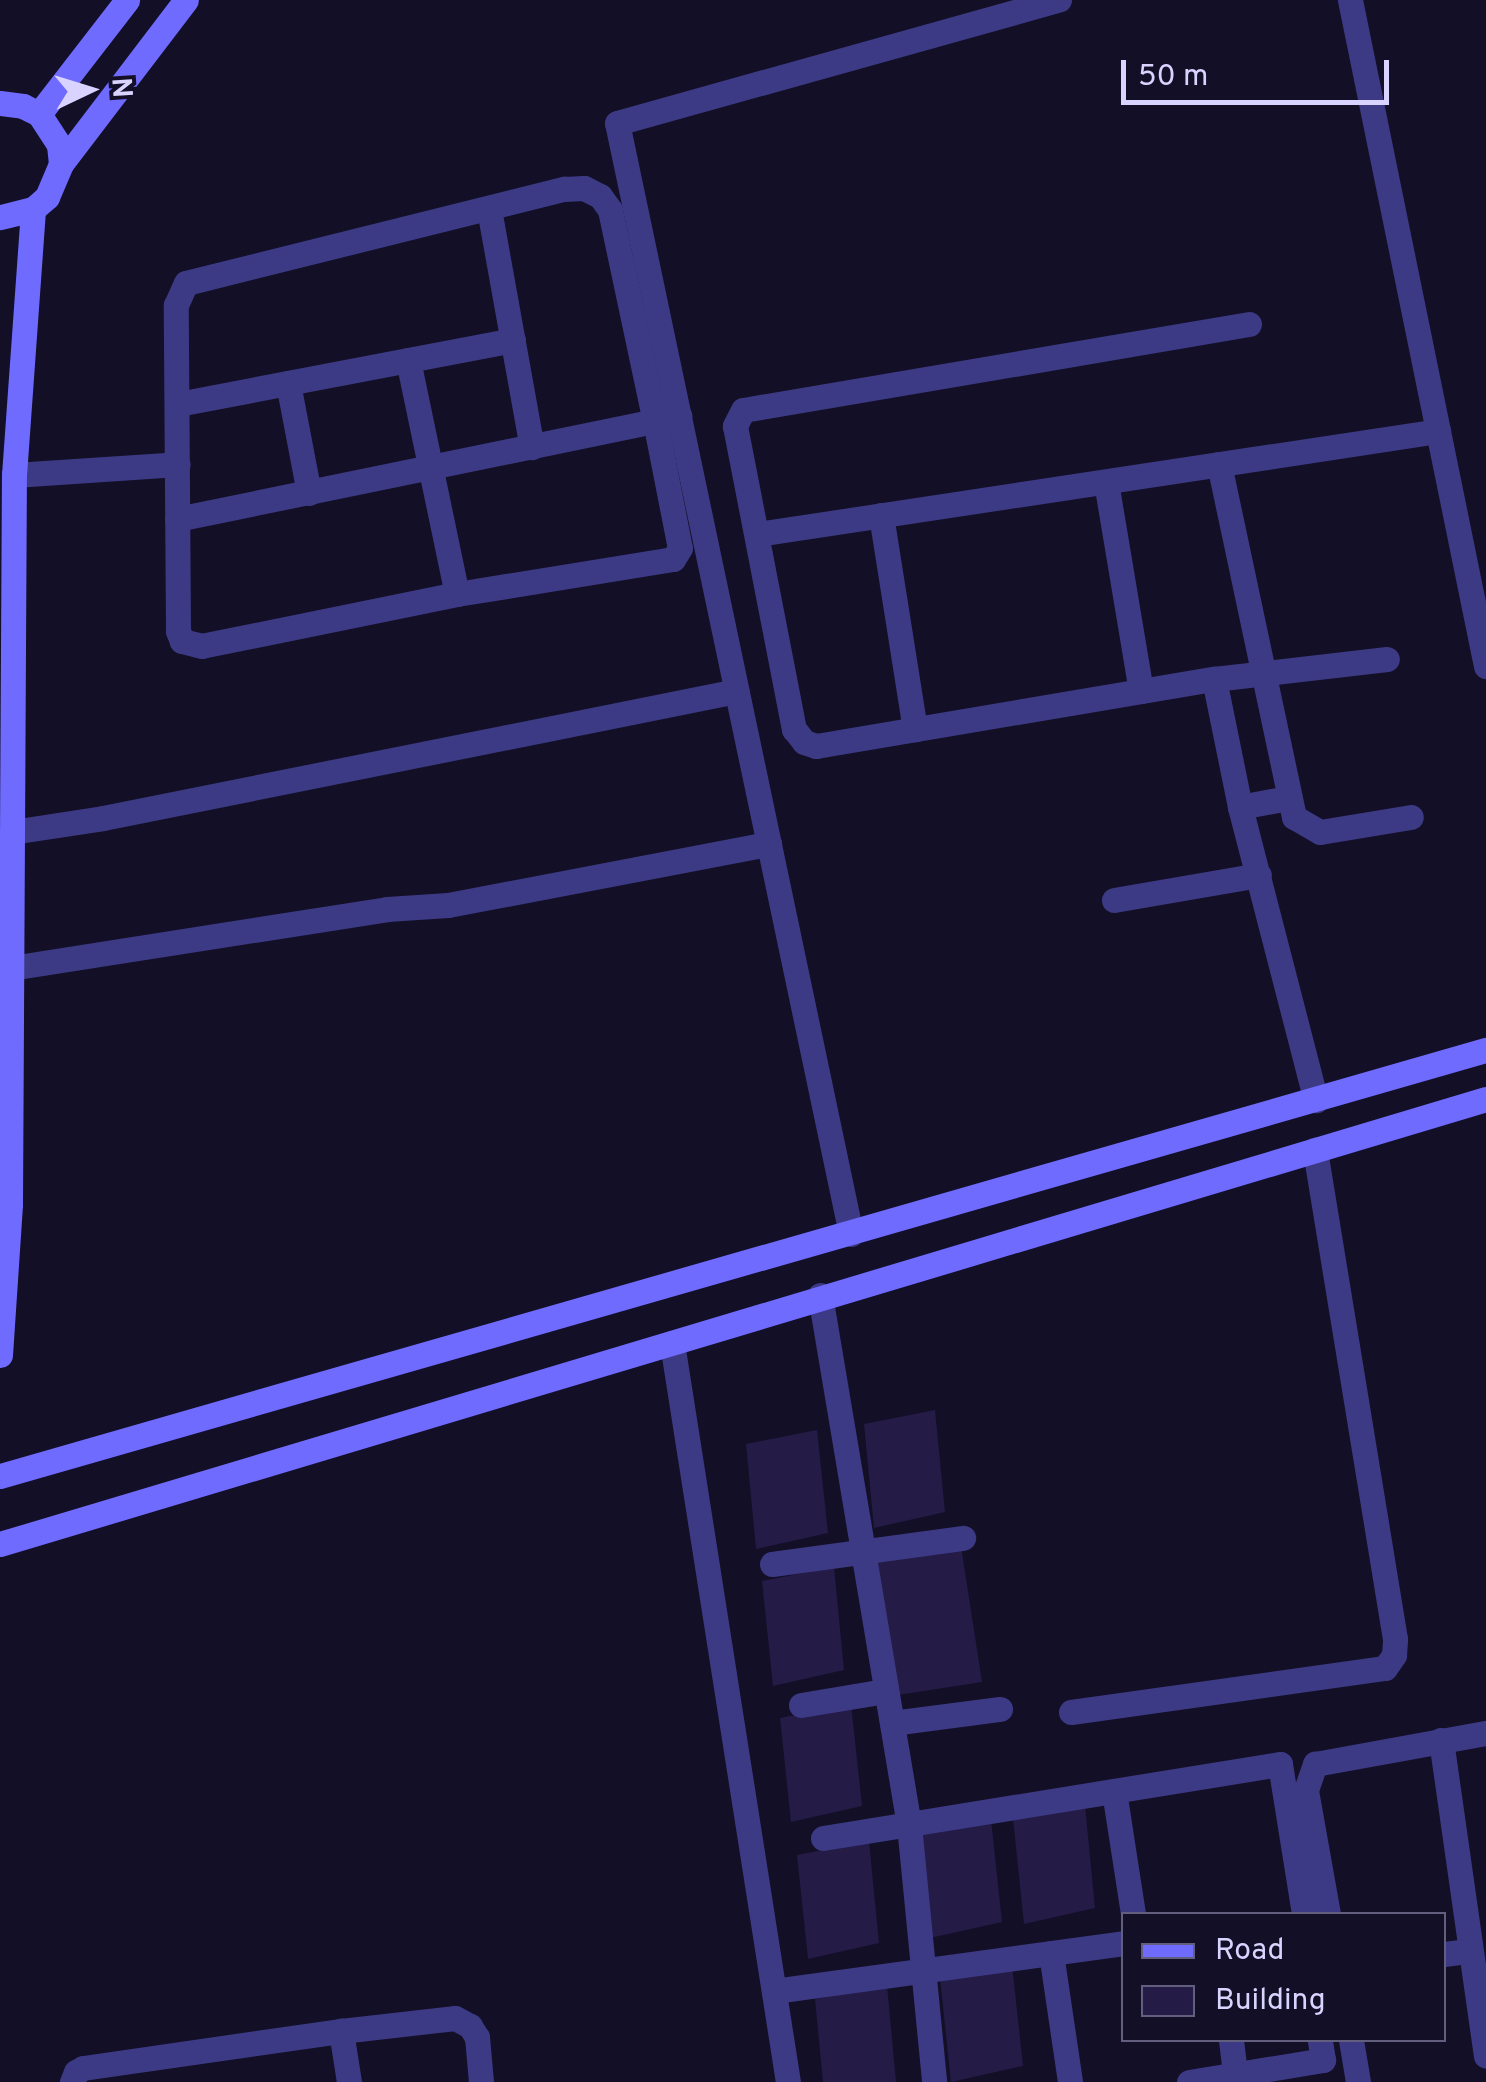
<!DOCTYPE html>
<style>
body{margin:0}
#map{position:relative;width:1486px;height:2082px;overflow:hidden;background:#130f26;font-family:Overpass,sans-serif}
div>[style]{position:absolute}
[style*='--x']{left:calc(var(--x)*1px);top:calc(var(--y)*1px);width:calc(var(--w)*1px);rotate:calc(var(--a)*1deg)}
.building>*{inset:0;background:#241b47}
.street>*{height:25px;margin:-12.5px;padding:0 12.5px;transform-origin:12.5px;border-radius:12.5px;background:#3d3a85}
.secondary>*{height:25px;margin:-12.5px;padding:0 12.5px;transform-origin:12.5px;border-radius:12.5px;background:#6f6bff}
span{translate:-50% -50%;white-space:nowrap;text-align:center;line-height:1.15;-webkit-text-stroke:8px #130f26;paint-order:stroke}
.legend{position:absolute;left:1121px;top:1912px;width:325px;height:130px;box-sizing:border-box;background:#130f26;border:2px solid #625e7d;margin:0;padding:12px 18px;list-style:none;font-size:30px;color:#d9d4ff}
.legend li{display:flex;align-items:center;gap:20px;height:50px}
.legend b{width:50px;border:2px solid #625e7d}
.north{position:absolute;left:40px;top:40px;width:100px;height:100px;-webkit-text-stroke:8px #130f26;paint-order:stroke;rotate:86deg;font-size:28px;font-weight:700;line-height:40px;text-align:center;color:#d9d4ff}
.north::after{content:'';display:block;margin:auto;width:35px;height:45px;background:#d9d4ff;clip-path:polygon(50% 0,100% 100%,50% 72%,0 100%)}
.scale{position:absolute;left:1121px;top:60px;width:268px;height:45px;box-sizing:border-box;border:5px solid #d9d4ff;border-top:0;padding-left:12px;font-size:30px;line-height:35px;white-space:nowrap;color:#d9d4ff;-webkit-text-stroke:8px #130f26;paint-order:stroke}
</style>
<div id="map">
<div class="building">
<i style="clip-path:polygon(935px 1410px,945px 1512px,874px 1528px,864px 1424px)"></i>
<i style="clip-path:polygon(817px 1430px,828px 1533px,756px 1549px,746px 1444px)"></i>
<i style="clip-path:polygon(961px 1546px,982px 1682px,898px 1695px,875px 1559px)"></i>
<i style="clip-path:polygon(834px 1567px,844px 1670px,773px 1686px,762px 1581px)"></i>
<i style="clip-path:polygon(851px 1704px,862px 1806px,791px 1822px,780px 1718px)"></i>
<i style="clip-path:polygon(1085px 1805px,1095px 1908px,1024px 1924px,1013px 1819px)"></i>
<i style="clip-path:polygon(991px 1819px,1002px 1922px,930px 1938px,920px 1833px)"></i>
<i style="clip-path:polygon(869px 1841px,879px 1943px,808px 1959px,797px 1855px)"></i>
<i style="clip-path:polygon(1012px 1964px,1023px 2066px,951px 2082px,940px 1978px)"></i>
<i style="clip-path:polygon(887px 1985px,896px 2082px,823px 2082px,815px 1999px)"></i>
</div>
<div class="street">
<i style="--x:1350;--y:0;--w:680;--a:78.46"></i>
<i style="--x:489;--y:209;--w:242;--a:79.8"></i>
<i style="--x:1249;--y:324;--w:513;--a:170.35"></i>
<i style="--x:743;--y:410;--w:18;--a:117"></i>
<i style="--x:735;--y:426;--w:309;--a:79"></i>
<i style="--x:794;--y:729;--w:16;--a:52"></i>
<i style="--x:804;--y:742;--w:13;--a:18"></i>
<i style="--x:816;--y:746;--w:404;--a:-9.6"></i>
<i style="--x:1214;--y:679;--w:174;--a:-6.6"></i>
<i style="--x:408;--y:360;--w:239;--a:78.2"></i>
<i style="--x:288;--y:383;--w:112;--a:79.2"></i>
<i style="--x:178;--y:404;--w:341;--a:-10.8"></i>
<i style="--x:1219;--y:464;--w:361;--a:78"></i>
<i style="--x:1294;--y:817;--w:30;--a:30"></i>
<i style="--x:1320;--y:832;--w:92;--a:-9.4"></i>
<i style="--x:14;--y:475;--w:164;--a:-3.8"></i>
<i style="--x:1106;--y:482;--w:212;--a:80.5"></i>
<i style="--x:881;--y:515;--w:217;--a:81"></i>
<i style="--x:177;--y:519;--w:488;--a:-11.6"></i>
<i style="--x:655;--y:421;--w:129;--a:78.9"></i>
<i style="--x:680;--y:548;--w:13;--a:122"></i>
<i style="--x:673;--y:559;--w:219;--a:170.8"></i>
<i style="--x:457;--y:594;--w:260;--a:168.5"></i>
<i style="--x:202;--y:646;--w:21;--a:-166"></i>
<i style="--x:182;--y:641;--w:11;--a:-112"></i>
<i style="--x:178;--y:631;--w:326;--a:-90.4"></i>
<i style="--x:176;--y:305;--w:24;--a:-66"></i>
<i style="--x:186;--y:283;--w:390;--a:-14"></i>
<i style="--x:564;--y:189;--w:20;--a:-3"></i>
<i style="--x:584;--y:188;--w:18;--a:27"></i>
<i style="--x:600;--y:196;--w:17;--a:54"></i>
<i style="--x:610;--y:210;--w:216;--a:78"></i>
<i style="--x:655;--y:421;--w:25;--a:-12"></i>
<i style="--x:758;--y:534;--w:688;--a:-8.61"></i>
<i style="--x:1214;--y:679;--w:131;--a:78.5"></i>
<i style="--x:1288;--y:798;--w:49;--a:169.4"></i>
<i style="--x:1240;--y:807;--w:303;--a:75.5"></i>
<i style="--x:12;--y:832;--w:92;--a:-8.7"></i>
<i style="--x:103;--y:818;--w:646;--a:-11.34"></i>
<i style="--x:1114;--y:900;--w:147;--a:-9.8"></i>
<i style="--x:11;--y:968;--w:381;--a:-8.9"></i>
<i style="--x:387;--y:909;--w:61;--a:-3.8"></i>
<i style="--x:448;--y:905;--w:327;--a:-10.8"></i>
<i style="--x:851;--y:1234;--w:1135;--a:-101.89"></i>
<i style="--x:617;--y:123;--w:459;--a:-15.6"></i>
<i style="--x:820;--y:1295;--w:537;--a:80.47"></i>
<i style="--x:909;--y:1825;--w:258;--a:84.4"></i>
<i style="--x:672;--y:1343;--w:748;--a:81.08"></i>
<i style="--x:772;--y:1564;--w:193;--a:-7.8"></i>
<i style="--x:801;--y:1705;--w:86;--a:-9.4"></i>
<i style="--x:1071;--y:1712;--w:317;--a:-8"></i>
<i style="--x:1385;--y:1668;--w:16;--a:-55"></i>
<i style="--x:1394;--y:1655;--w:16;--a:-86"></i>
<i style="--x:1395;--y:1639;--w:496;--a:-99.3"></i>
<i style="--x:892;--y:1723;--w:109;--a:-7.4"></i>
<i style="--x:1441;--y:1740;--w:319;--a:81.9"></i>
<i style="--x:1114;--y:1791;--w:124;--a:81.2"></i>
<i style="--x:823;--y:1838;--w:463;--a:-9.2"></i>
<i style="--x:1280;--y:1764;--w:152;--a:80.9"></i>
<i style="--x:1328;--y:1914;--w:126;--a:-100.1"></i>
<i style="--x:1306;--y:1790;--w:28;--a:-71"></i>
<i style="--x:1315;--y:1764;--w:174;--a:-10.3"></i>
<i style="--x:1051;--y:1953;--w:130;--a:81.6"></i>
<i style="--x:1444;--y:1954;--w:25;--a:-7"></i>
<i style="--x:774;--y:1991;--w:353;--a:-7.8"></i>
<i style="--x:1231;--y:2040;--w:42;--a:83.2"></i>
<i style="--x:1351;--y:2040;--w:43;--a:80.5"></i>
<i style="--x:72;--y:2082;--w:11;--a:-68"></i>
<i style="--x:76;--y:2072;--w:8;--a:-30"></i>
<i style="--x:83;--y:2068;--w:261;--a:-8.2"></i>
<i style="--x:349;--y:2082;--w:52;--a:-98.9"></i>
<i style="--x:341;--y:2031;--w:115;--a:-6.5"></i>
<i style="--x:455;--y:2018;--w:17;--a:28"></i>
<i style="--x:470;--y:2026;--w:13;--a:58"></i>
<i style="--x:477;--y:2037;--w:45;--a:84.9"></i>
<i style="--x:1189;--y:2082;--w:136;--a:-9.3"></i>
<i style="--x:1323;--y:2060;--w:20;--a:-99"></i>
</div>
<div class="secondary">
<i style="--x:0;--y:103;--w:23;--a:7"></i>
<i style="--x:23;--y:106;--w:18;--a:27"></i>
<i style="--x:39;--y:114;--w:37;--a:57"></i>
<i style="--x:59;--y:145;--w:19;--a:84"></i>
<i style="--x:61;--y:164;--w:36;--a:113"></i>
<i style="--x:47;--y:197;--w:18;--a:139"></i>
<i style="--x:33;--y:209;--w:34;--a:166"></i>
<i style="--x:39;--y:114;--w:144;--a:-52.3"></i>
<i style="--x:61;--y:164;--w:206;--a:-52.7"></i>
<i style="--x:0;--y:1355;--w:151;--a:-86.2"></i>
<i style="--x:10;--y:1204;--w:729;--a:-89.69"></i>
<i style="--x:14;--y:475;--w:267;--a:-85.9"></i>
<i style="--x:0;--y:1476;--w:1546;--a:-16"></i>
<i style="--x:0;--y:1544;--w:1551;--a:-16.67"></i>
</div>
<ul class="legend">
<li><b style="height:12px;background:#6f6bff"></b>Road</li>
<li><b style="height:28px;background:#241b47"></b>Building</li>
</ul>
<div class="north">N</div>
<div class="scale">50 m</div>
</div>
